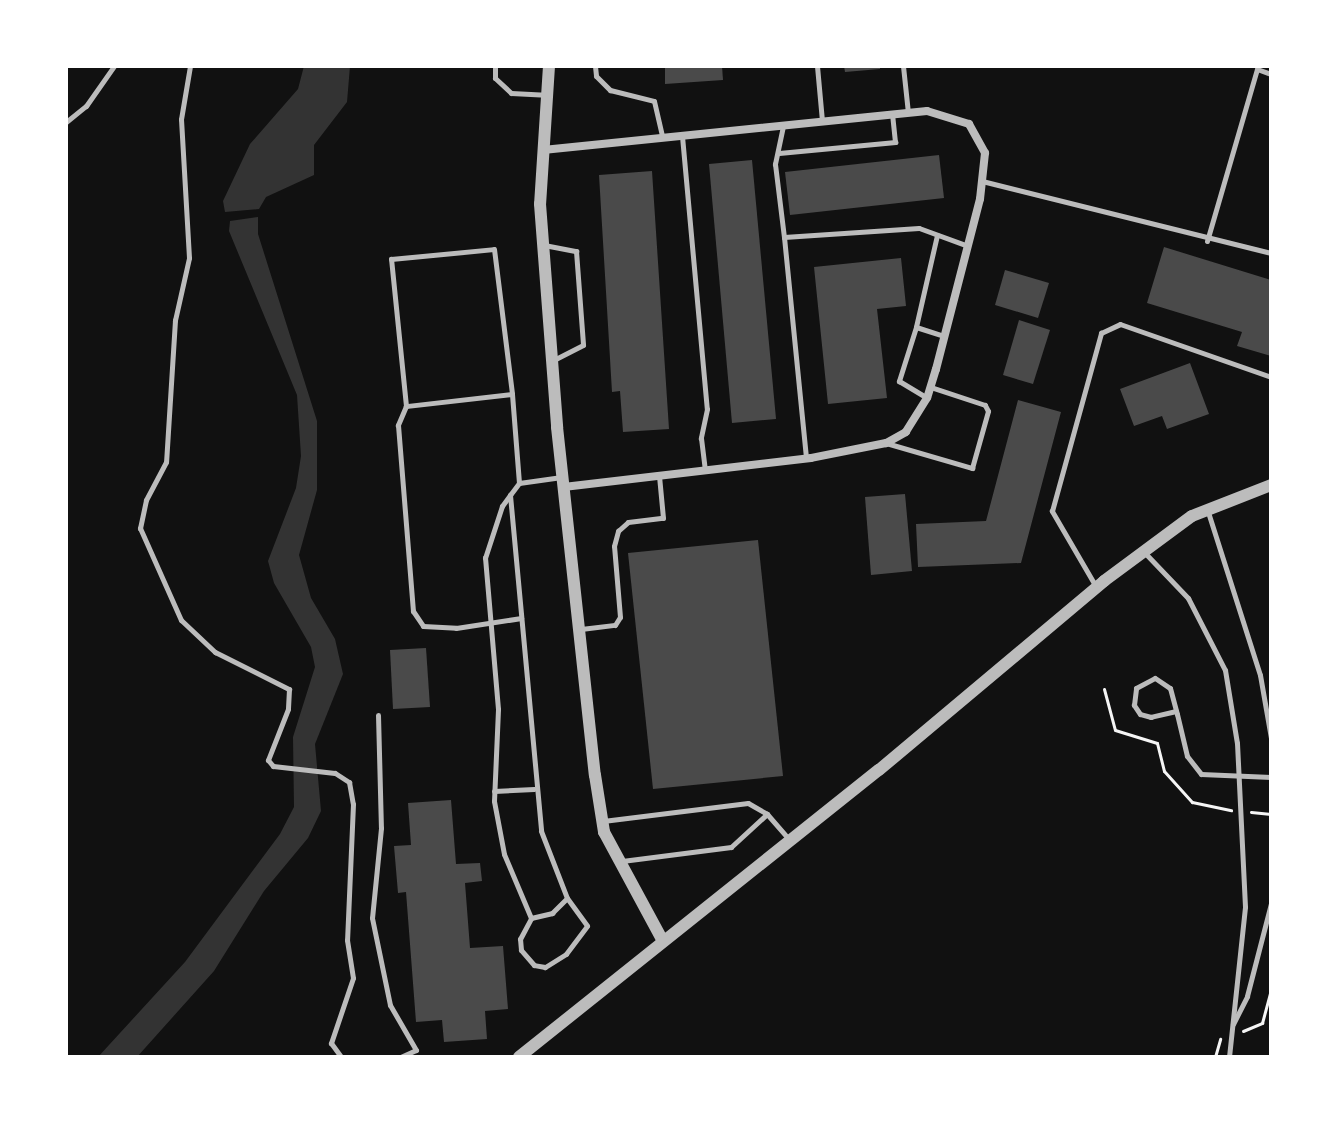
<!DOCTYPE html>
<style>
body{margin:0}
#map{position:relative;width:1337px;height:1123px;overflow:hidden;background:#111;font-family:Commissioner,sans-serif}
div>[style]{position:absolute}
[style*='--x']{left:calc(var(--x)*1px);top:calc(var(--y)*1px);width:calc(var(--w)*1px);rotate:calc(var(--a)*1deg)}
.water>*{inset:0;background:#333}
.building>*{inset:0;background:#4a4a4a}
.path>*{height:3px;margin:-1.5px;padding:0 1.5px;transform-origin:1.5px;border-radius:1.5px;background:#f5f5f5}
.service>*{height:5px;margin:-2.5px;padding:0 2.5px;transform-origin:2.5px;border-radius:2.5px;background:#bcbcbc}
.minor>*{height:8px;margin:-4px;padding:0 4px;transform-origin:4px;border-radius:4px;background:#bcbcbc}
.tertiary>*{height:12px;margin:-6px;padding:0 6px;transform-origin:6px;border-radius:6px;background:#bcbcbc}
span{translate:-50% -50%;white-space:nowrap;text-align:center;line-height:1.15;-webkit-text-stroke:6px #fff;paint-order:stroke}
.frame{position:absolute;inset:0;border:68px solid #fff;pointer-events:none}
</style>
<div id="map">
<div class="water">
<i style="clip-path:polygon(304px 66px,350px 66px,347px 102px,314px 145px,314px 175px,266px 197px,259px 209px,225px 212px,223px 201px,250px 144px,298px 89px)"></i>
<i style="clip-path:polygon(258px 217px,258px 234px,317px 421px,317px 490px,299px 555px,311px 598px,335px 639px,343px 674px,315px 744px,321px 811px,308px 838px,264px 891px,214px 971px,137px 1057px,98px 1057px,185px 962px,280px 834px,294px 807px,293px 737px,315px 667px,311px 647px,274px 583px,268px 561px,296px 488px,301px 456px,297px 395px,229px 231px,230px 221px)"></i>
</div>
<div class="building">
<i style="clip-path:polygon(665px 66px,722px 66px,723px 80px,665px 84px)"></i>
<i style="clip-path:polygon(844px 66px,880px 66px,880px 69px,845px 72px)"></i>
<i style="clip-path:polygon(939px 155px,944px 198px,790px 215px,785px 172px)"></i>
<i style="clip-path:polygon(752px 160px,776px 419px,732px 423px,709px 164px)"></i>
<i style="clip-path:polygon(652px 171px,669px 429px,623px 432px,620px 391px,612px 392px,599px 175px)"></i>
<i style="clip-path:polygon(1164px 247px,1271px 280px,1271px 356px,1237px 346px,1242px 332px,1147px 303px)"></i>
<i style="clip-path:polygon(901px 258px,906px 306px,877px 309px,887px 398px,828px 404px,814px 267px)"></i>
<i style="clip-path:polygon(1005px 270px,1049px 283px,1038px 318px,995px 305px)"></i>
<i style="clip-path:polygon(1019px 320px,1050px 330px,1033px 384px,1003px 375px)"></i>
<i style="clip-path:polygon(1190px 363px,1209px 414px,1167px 429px,1162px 416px,1134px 426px,1120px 389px)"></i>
<i style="clip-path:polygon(1018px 400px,1061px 412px,1021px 563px,918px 567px,916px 524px,986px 521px)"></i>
<i style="clip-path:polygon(905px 494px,912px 571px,871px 575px,865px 497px)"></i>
<i style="clip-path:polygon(758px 540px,783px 776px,653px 789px,628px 553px)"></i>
<i style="clip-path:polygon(426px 648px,430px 707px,393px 709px,390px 650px)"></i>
<i style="clip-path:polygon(451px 800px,456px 864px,480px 863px,482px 881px,465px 883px,470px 948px,503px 946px,508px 1009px,485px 1011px,487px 1039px,444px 1042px,442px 1020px,416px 1022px,406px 892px,398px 893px,394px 846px,411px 845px,408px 803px)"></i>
</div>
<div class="path">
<i style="--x:1104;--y:689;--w:42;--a:75"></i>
<i style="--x:1115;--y:730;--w:44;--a:17.2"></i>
<i style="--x:1157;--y:743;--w:29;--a:76"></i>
<i style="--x:1164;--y:771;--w:42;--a:47.9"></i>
<i style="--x:1192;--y:802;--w:40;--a:12"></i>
<i style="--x:1251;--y:812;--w:20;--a:6"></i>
<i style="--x:1243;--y:1031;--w:21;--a:-23"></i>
<i style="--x:1262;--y:1023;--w:35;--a:-75"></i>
<i style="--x:1215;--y:1057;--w:19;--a:-74"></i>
</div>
<div class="service">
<i style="--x:190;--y:66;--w:54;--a:99.6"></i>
<i style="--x:181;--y:119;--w:139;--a:86.7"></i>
<i style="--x:189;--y:258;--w:64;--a:102.7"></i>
<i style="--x:175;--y:320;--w:142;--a:93.6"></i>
<i style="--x:166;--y:462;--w:43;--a:117.8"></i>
<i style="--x:146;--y:500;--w:29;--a:102"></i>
<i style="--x:140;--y:528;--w:101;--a:66"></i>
<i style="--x:181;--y:620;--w:47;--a:43.3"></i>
<i style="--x:215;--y:652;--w:83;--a:26.6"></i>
<i style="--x:289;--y:689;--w:20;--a:93"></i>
<i style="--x:288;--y:709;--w:55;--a:111.4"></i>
<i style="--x:268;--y:760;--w:8;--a:50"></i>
<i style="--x:273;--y:766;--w:62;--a:6.4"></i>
<i style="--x:335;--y:773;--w:17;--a:33"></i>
<i style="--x:349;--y:782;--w:22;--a:80"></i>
<i style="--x:353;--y:804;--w:136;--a:92.5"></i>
<i style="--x:347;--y:940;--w:38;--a:81"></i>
<i style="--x:353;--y:978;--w:69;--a:108.7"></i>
<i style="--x:331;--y:1043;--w:17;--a:54"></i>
<i style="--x:495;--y:66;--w:12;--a:90"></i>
<i style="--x:495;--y:78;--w:22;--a:43"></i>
<i style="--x:511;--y:93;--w:34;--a:3"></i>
<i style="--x:595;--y:66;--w:10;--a:84"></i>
<i style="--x:596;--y:76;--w:20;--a:45"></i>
<i style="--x:610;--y:90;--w:45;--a:14"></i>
<i style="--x:654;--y:101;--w:37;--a:77"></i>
<i style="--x:817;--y:66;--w:55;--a:84.8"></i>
<i style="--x:903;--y:66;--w:47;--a:83.9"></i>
<i style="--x:66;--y:122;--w:26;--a:-39"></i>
<i style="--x:86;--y:106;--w:49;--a:-55"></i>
<i style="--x:783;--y:126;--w:39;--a:102"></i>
<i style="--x:775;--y:164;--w:74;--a:83"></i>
<i style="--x:784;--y:237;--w:135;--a:-3.8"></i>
<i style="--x:919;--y:228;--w:52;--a:20.2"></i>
<i style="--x:682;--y:136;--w:274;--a:84.8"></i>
<i style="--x:707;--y:409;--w:30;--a:102"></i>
<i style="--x:701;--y:438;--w:33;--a:83"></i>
<i style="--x:779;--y:153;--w:117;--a:-5.4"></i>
<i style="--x:895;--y:142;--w:27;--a:-96"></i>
<i style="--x:982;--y:181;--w:298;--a:14"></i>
<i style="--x:937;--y:235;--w:94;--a:102.9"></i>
<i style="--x:916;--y:327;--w:29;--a:18"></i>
<i style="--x:784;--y:237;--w:223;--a:84.3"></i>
<i style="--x:1207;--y:241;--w:179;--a:-73.8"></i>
<i style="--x:1257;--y:69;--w:15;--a:20"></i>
<i style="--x:544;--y:245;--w:33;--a:11"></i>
<i style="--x:576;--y:251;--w:94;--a:85.7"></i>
<i style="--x:583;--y:345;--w:33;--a:153"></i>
<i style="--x:916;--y:327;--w:57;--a:107.5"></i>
<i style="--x:899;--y:381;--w:33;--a:31"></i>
<i style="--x:406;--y:406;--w:148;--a:-95.8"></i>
<i style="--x:391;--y:259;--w:103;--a:-5.5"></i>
<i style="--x:494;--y:249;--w:146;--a:82.9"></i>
<i style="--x:886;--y:443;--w:90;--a:16.2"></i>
<i style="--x:972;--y:468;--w:59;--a:-74.3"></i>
<i style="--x:988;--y:411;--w:7;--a:-117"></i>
<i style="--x:985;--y:405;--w:57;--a:-161.6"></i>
<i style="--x:519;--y:483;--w:89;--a:-94.5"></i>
<i style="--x:512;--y:394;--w:107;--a:173.5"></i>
<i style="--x:406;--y:406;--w:21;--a:113"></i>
<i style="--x:398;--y:425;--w:187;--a:85.4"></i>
<i style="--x:413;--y:611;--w:18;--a:56"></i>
<i style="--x:423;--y:626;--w:33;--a:3"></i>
<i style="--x:456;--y:628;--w:66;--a:-8.7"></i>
<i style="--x:510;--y:495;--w:337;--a:84.7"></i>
<i style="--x:541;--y:831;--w:72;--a:68.8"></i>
<i style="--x:567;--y:898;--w:34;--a:54"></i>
<i style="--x:587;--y:926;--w:35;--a:127"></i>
<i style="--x:566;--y:954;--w:25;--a:148"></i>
<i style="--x:545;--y:967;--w:11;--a:-170"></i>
<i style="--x:534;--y:965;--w:20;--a:-131"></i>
<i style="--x:521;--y:950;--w:11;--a:-95"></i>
<i style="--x:520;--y:939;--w:24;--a:-62"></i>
<i style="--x:531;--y:918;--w:69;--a:-112.9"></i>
<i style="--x:504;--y:854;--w:54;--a:-100.7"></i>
<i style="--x:494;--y:801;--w:92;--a:-87.5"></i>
<i style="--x:498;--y:709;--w:152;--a:-94.9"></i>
<i style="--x:485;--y:558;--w:55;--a:-71.9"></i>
<i style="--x:502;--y:506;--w:14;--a:-54"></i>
<i style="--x:510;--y:495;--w:15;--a:-53"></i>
<i style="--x:519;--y:483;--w:43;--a:-7.9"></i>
<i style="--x:1208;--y:512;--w:171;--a:72.3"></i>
<i style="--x:1260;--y:675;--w:64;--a:80.1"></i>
<i style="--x:1144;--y:552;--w:64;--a:46.3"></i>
<i style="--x:1188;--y:598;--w:81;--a:62.8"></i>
<i style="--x:1225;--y:670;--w:74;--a:80.7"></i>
<i style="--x:1237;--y:743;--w:164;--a:87.2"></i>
<i style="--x:1245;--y:907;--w:151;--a:96.1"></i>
<i style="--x:1095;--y:585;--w:86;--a:-120.2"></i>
<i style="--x:1052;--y:511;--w:185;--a:-74.6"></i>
<i style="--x:1101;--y:333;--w:21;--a:-25"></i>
<i style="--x:1120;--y:324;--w:160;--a:19.3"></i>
<i style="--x:581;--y:629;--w:34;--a:-7"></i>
<i style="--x:615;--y:625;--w:9;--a:-58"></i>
<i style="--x:620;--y:617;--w:71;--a:-94.8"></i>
<i style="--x:614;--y:546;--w:16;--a:-75"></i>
<i style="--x:618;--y:531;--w:13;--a:-42"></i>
<i style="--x:628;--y:522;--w:35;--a:-7"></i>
<i style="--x:663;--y:518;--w:42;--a:-95.4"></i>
<i style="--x:1176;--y:711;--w:26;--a:167"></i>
<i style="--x:1151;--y:717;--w:11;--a:-165"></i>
<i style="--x:1140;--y:714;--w:11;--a:-124"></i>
<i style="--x:1134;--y:705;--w:17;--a:-83"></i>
<i style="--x:1136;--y:688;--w:21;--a:-28"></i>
<i style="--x:1155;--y:678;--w:18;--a:34"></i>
<i style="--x:1170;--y:688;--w:27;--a:75"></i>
<i style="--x:1177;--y:714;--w:43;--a:76.6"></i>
<i style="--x:1187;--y:756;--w:23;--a:52"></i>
<i style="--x:1201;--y:774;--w:70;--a:2.5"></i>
<i style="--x:378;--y:715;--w:113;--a:88.5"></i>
<i style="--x:381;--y:828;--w:90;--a:95.7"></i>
<i style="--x:372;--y:918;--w:89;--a:78.3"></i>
<i style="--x:390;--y:1005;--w:52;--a:60"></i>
<i style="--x:416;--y:1050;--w:17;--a:156"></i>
<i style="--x:494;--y:791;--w:40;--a:-2.9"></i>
<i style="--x:603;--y:821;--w:146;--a:-7.1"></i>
<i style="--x:748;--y:803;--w:22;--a:30"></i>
<i style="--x:767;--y:814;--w:33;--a:49"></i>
<i style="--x:622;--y:861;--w:110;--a:-7.3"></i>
<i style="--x:731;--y:847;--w:49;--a:-42.5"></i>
<i style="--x:531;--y:918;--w:22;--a:-13"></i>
<i style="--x:552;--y:913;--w:21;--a:-45"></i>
<i style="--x:1233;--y:1024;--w:31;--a:-63"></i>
<i style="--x:1247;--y:996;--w:96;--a:-75.5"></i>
</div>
<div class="minor">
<i style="--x:543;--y:150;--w:386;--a:-5.8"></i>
<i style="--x:927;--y:111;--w:44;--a:17.2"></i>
<i style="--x:969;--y:124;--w:33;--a:61"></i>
<i style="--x:985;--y:153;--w:46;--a:96.2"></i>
<i style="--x:980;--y:199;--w:176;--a:104.5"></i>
<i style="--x:936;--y:369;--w:30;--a:107"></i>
<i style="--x:927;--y:398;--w:40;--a:122"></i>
<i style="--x:906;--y:432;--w:23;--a:151"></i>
<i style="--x:886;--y:443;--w:76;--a:168.7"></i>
<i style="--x:811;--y:458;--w:249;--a:173.3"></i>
</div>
<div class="tertiary">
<i style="--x:549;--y:66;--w:138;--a:93.7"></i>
<i style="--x:540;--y:204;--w:224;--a:85.6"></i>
<i style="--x:557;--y:427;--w:350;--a:83.8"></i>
<i style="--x:595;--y:775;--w:58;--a:81"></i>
<i style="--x:604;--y:832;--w:124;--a:61.6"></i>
<i style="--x:519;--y:1057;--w:460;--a:-38.6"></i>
<i style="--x:879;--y:770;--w:294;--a:-40"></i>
<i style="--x:1104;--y:581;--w:109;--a:-36.5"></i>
<i style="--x:1192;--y:516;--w:85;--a:-21.4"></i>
</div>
<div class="frame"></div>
</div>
